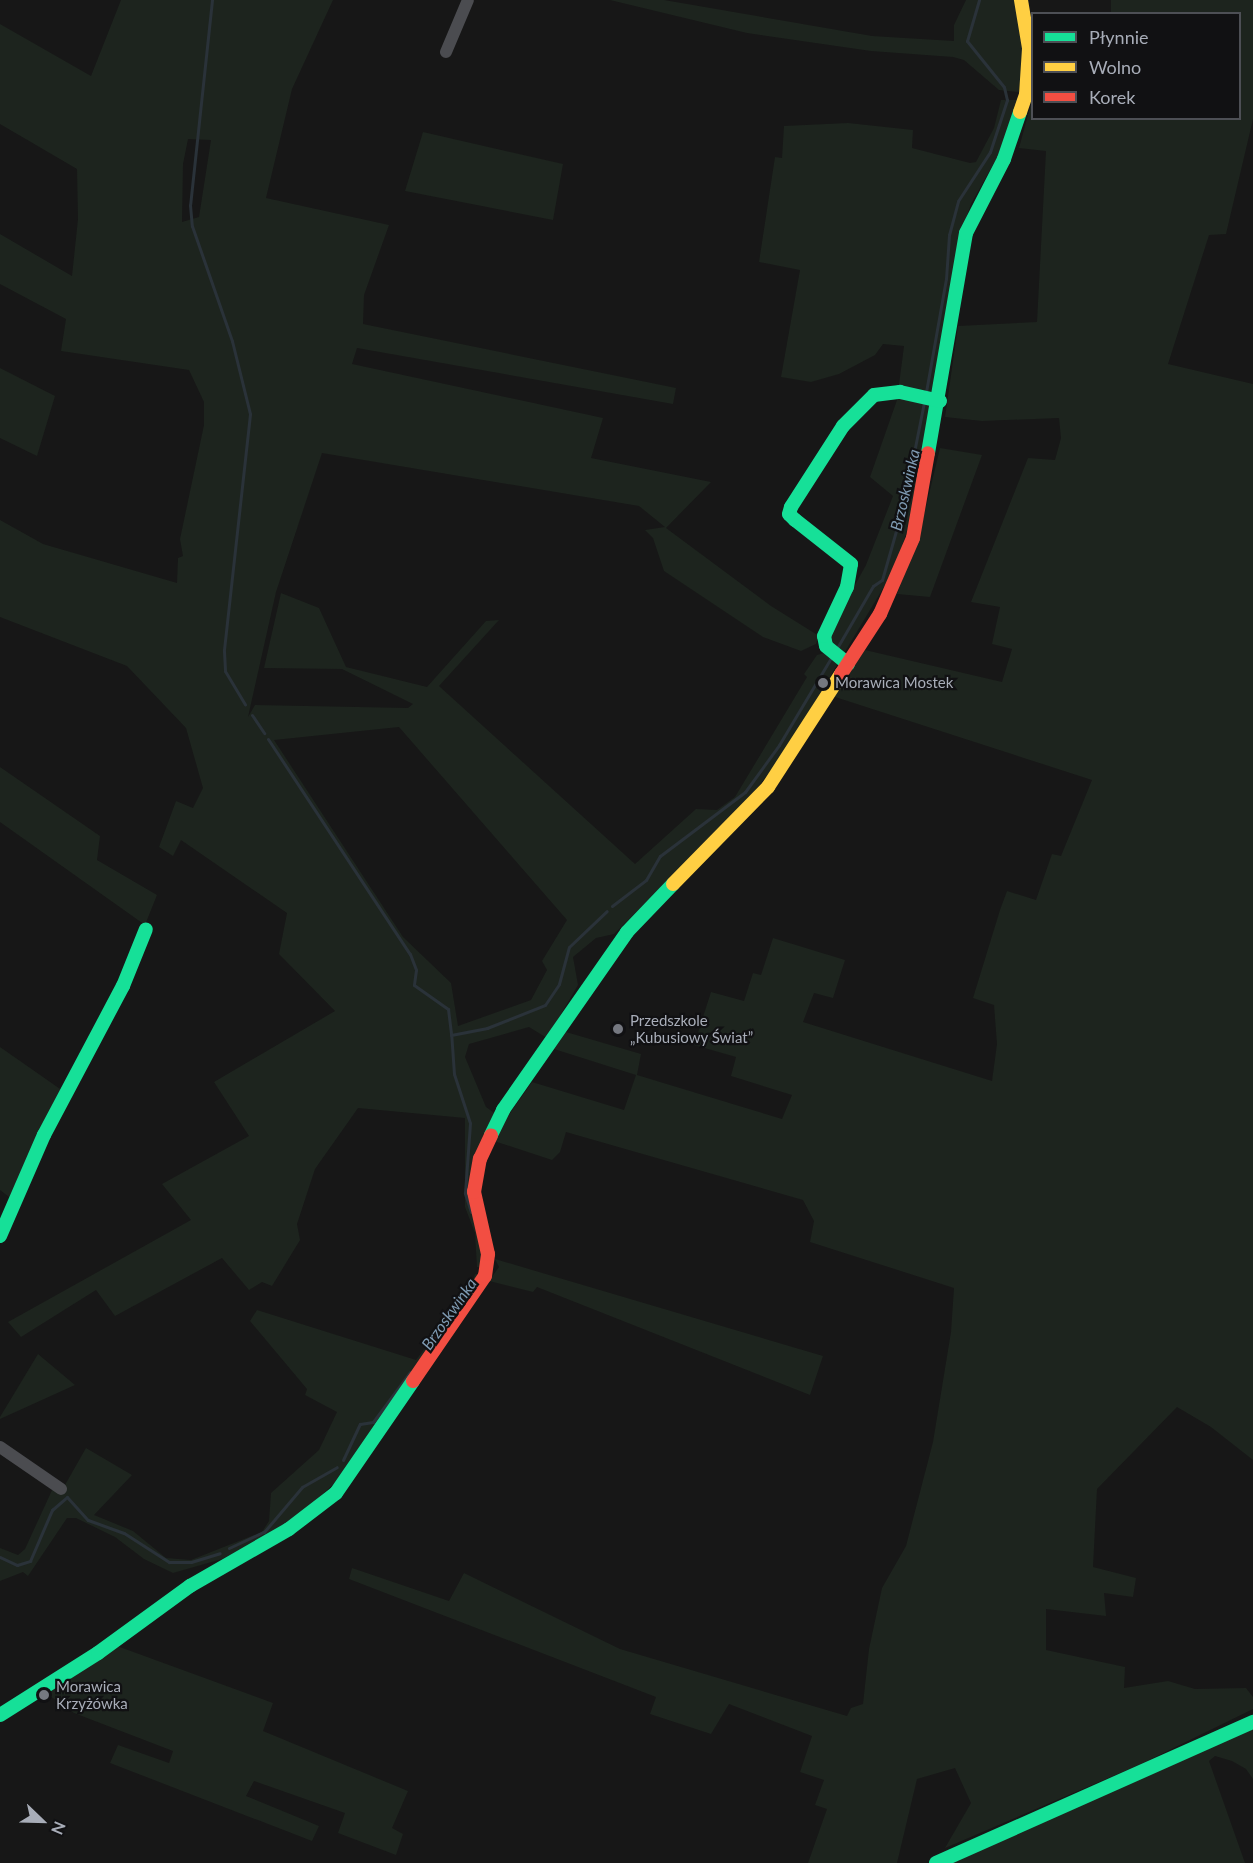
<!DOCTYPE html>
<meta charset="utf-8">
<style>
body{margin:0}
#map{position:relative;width:1253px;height:1863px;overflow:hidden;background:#171717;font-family:Lato,sans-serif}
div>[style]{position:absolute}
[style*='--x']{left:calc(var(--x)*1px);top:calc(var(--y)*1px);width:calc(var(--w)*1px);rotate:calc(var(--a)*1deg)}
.green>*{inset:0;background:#1d241e}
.stream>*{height:3px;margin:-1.5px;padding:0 1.5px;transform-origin:1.5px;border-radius:1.5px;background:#2a3239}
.street>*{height:12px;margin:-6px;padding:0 6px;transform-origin:6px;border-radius:6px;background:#4b4c50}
.fast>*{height:14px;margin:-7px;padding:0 7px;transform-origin:7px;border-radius:7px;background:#16e098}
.slow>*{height:14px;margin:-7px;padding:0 7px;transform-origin:7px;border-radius:7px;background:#ffcf43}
.jam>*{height:14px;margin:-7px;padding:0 7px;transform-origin:7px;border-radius:7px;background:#f24e42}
.dots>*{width:16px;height:16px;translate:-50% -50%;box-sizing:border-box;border:3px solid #111113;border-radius:50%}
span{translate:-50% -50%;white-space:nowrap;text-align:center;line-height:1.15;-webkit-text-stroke:4.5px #111113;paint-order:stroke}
.poi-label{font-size:15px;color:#a8adb8}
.left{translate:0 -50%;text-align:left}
.water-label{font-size:16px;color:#7f9bb3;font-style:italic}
.legend{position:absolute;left:1031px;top:12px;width:210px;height:108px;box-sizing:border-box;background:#111113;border:2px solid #4d4f55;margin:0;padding:8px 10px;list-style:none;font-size:18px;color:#a8adb8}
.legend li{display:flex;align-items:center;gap:12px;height:30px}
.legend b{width:30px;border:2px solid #4d4f55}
.north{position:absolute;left:12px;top:1791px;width:60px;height:60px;-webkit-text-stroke:4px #111113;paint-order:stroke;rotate:113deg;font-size:16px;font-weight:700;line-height:24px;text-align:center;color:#a8adb8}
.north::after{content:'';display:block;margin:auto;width:21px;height:27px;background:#a8adb8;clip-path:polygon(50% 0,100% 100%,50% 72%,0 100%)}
</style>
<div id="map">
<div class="green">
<i style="clip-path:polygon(evenodd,121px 0,333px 0,292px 89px,266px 198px,389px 225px,364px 295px,363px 324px,676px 388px,673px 404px,357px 348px,352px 364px,603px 418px,591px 458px,711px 482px,666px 528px,771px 606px,819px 636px,816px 644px,801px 651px,763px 637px,664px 571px,653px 538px,645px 530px,665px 527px,639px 506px,322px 453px,276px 592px,248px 717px,255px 705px,408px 708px,413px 704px,342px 669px,264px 668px,281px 593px,319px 608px,346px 667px,427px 687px,486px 621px,499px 620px,439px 686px,635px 864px,696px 809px,717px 810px,735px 797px,807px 677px,804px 674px,817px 655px,824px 653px,830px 630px,866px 565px,893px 496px,870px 477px,897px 400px,904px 346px,883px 344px,875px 355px,839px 374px,811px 382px,781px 377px,800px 270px,759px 262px,775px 157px,782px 158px,784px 126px,848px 123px,913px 130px,912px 148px,970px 163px,976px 162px,994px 128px,1001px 100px,1018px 100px,1008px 138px,971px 204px,959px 239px,909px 525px,894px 570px,783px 755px,739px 811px,614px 934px,596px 938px,573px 957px,578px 985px,547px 1038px,529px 1027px,469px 1044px,465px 1057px,486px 1107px,497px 1115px,477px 1158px,483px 1267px,477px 1267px,475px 1233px,465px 1207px,465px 1118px,358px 1108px,315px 1169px,297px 1224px,300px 1240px,272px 1286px,262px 1282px,249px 1290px,222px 1258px,115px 1316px,96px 1290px,21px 1337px,8px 1322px,191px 1220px,162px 1184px,249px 1136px,214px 1082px,335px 1011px,279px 954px,287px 913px,181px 840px,173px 856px,159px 847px,176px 801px,193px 808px,203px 788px,186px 728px,127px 666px,0 617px,0 520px,43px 544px,177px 583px,178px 558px,183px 556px,180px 539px,204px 425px,204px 402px,189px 370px,61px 351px,66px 319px,0 284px,0 234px,72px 276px,78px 219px,77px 169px,0 124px,0 24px,91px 76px,121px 0,188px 139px,211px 140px,199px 217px,182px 222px,183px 164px,188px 139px,121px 0,399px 727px,567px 920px,542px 961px,547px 970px,531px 1000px,458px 1026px,451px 983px,403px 937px,274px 740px,399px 727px)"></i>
<i style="clip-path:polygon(610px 0,664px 0,872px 36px,954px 41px,954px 25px,966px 0,1015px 0,1023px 55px,1019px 92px,999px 90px,964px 60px,953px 57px,871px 51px,747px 33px)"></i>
<i style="clip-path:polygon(1111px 0,1253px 0,1253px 119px,1226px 234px,1209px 235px,1168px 364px,1253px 384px,1253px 1460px,1211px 1427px,1177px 1407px,1097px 1489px,1093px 1567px,1136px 1578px,1133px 1597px,1104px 1593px,1106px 1616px,1046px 1609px,1046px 1650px,1125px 1667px,1124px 1688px,1168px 1681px,1195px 1689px,1246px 1688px,1253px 1697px,1253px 1709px,1141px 1764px,945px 1848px,971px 1803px,955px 1768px,917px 1779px,897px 1863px,808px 1863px,827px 1809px,815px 1805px,824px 1780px,800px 1772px,812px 1736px,729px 1704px,711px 1734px,650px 1714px,656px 1697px,349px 1579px,352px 1568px,449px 1601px,464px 1573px,620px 1649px,847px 1716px,851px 1708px,863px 1704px,869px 1649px,882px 1588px,906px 1546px,933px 1442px,951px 1332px,954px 1288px,810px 1242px,814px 1221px,803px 1200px,566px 1132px,560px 1152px,552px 1160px,491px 1140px,532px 1082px,624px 1110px,636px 1075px,554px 1049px,566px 1032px,641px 1054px,637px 1075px,782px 1119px,792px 1095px,731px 1076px,736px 1057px,694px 1045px,711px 992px,744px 1001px,753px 973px,761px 975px,773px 938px,845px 960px,833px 998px,814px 993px,803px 1022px,992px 1081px,997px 1044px,994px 1005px,973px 998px,1000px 910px,1007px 891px,1036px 900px,1052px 854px,1061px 856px,1092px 780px,832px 696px,865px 650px,1002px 682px,1012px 649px,992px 644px,1000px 607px,971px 602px,1028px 458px,1055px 460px,1061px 438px,1059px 418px,982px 421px,945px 417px,958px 326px,1037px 322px,1046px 151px,1019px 148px,1031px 104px,1032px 118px,1240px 118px,1240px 14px,1111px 13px)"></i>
<i style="clip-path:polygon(423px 132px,563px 164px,553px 220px,405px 191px)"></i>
<i style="clip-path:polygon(0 368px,55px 396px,37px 456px,0 438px)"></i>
<i style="clip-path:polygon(940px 448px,982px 455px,930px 597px,897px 594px,920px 532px)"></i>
<i style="clip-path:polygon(0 767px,100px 836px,97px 860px,157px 895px,145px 925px,0 822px)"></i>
<i style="clip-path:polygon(0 1047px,63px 1091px,13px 1200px,0 1190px)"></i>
<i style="clip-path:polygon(495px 1259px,823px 1356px,810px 1395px,537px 1287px,533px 1292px,489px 1281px,499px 1267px)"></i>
<i style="clip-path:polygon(475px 1274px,481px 1275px,339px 1479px,312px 1504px,268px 1535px,222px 1559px,173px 1573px,144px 1559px,115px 1537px,76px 1518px,67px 1518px,28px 1576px,23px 1572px,0 1581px,0 1548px,18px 1555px,25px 1549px,53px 1488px,61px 1492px,86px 1448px,132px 1475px,94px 1515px,133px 1531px,166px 1558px,191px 1560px,262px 1532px,269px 1521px,271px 1493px,319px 1450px,337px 1412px,305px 1395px,307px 1389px,250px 1321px,257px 1310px,416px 1360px,471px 1286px)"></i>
<i style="clip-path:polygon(38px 1354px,75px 1385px,0 1419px,0 1417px)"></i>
<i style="clip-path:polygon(117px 1646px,273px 1703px,263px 1731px,408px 1791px,392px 1828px,403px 1834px,396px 1855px,338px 1833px,345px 1813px,254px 1781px,246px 1796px,319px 1826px,312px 1841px,110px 1763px,118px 1745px,169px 1763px,173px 1751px,74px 1713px,47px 1694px)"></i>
<i style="clip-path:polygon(1253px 1729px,1253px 1779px,1246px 1769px,1232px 1761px,1215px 1756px,1209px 1761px,1245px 1863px,949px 1863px)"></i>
</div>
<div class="stream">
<i style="--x:212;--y:0;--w:206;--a:96.1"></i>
<i style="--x:190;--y:205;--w:21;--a:85"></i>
<i style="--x:192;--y:226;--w:122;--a:70.8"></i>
<i style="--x:232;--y:341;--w:75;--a:76.1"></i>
<i style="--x:250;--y:414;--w:238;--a:96.3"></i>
<i style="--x:224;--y:651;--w:20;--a:87"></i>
<i style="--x:225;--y:671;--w:39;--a:59"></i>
<i style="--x:926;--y:392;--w:115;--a:-80"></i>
<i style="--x:946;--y:279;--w:44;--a:-86.1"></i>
<i style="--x:949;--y:235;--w:35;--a:-75"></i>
<i style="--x:958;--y:201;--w:59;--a:-56.9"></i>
<i style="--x:990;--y:152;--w:55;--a:-71.9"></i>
<i style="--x:1007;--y:100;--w:13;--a:-103"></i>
<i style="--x:1004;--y:87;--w:59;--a:-128.8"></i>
<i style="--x:967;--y:41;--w:43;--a:-73.7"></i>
<i style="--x:837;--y:648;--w:72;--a:-59.9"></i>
<i style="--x:873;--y:586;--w:11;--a:-34"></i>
<i style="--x:882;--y:580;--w:80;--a:-74.1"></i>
<i style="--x:904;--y:503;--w:103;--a:-78.8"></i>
<i style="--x:252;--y:715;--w:22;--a:56"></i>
<i style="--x:268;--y:739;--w:258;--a:56.6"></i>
<i style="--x:410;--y:954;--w:17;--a:69"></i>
<i style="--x:416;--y:970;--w:15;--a:98"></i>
<i style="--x:414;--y:985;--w:42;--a:35.2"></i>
<i style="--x:448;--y:1009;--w:26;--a:83"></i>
<i style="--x:612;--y:906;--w:43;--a:-37.4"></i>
<i style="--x:646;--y:880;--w:28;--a:-60"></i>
<i style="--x:660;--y:856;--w:106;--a:-37"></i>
<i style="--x:745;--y:792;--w:58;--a:-54.1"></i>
<i style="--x:779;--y:745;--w:104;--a:-59.2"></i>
<i style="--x:471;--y:1212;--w:20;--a:-108"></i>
<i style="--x:465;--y:1193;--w:70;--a:-85.9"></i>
<i style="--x:470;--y:1123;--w:52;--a:-108.1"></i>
<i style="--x:454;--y:1074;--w:39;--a:-94"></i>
<i style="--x:451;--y:1035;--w:37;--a:-11"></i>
<i style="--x:487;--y:1028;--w:62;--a:-21.6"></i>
<i style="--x:545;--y:1005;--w:25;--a:-56"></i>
<i style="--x:559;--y:984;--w:38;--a:-75"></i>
<i style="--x:569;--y:947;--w:52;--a:-43.5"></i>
<i style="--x:343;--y:1460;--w:40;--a:-65"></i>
<i style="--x:360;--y:1424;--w:13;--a:-9"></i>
<i style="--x:373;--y:1422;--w:62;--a:-53.5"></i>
<i style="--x:229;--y:1548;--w:38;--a:-25"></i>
<i style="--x:264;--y:1532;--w:59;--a:-49.8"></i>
<i style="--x:302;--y:1487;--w:40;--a:-29.7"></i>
<i style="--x:0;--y:1557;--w:19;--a:25"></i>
<i style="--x:17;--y:1565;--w:14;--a:-17"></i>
<i style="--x:30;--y:1561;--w:56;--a:-66.7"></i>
<i style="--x:52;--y:1510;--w:20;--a:-41"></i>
<i style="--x:67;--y:1497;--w:31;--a:48"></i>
<i style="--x:88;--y:1520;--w:38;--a:20"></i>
<i style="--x:124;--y:1533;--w:54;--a:32.8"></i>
<i style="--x:169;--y:1562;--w:22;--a:0"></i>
<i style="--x:191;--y:1562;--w:30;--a:-17"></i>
</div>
<div class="street">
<i style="--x:446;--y:52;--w:56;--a:-67.1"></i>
<i style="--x:0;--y:1447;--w:74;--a:34.5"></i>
</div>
<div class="fast">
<i style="--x:928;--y:453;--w:223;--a:-80.2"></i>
<i style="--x:966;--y:233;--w:83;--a:-62.8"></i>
<i style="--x:1004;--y:159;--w:50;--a:-71.2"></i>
<i style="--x:848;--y:664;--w:28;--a:-141"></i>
<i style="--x:826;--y:646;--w:10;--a:-101"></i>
<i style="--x:824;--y:636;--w:54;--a:-64.9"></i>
<i style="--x:847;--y:587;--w:23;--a:-80"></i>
<i style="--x:851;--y:564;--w:71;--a:-141.8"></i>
<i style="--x:795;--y:520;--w:8;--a:-135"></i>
<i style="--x:789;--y:514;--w:7;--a:-74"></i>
<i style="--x:791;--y:507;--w:96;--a:-57.3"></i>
<i style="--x:843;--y:426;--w:44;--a:-45"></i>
<i style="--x:874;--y:395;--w:26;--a:-7"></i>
<i style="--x:900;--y:392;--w:41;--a:12.7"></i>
<i style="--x:491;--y:1135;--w:28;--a:-64"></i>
<i style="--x:503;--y:1110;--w:217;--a:-55.1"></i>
<i style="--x:627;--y:932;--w:66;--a:-46.2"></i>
<i style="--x:0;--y:1236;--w:110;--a:-66.5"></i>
<i style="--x:44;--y:1135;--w:169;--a:-62.1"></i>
<i style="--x:123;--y:986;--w:61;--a:-68"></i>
<i style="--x:0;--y:1715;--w:116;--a:-32.3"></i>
<i style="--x:98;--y:1653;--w:114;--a:-36.1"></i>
<i style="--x:190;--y:1586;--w:114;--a:-29.9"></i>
<i style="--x:289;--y:1529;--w:59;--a:-37.5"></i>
<i style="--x:336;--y:1493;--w:136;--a:-55.5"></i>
<i style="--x:936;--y:1863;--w:347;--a:-24"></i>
</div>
<div class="slow">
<i style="--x:1020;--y:112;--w:18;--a:-71"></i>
<i style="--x:1026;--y:95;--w:47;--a:-86.3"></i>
<i style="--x:1029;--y:48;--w:49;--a:-99.5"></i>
<i style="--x:673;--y:884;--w:136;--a:-45.6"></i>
<i style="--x:768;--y:787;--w:135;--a:-57.1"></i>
</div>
<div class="jam">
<i style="--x:841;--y:674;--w:72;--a:-57"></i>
<i style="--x:880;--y:614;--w:83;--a:-66.5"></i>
<i style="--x:913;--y:538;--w:86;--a:-80"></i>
<i style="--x:413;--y:1381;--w:127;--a:-55.6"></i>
<i style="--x:485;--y:1276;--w:22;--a:-82"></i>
<i style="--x:488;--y:1254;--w:64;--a:-102.7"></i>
<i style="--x:474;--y:1192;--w:34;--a:-80"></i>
<i style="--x:480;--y:1159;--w:26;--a:-65"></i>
</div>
<div class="dots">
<i style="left:823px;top:683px;background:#757880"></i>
<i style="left:618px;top:1029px;background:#757880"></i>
<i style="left:44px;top:1695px;background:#757880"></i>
</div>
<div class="poi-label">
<span class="left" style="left:835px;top:683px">Morawica Mostek</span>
<span class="left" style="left:630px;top:1029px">Przedszkole<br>„Kubusiowy Świat”</span>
<span class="left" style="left:56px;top:1695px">Morawica<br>Krzyżówka</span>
</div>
<div class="water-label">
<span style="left:905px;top:490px;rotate:-77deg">Brzoskwinka</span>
<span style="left:449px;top:1314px;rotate:-55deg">Brzoskwinka</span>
</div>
<ul class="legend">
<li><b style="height:8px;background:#16e098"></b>Płynnie</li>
<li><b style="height:8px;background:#ffcf43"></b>Wolno</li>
<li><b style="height:8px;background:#f24e42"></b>Korek</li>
</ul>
<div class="north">N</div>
</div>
